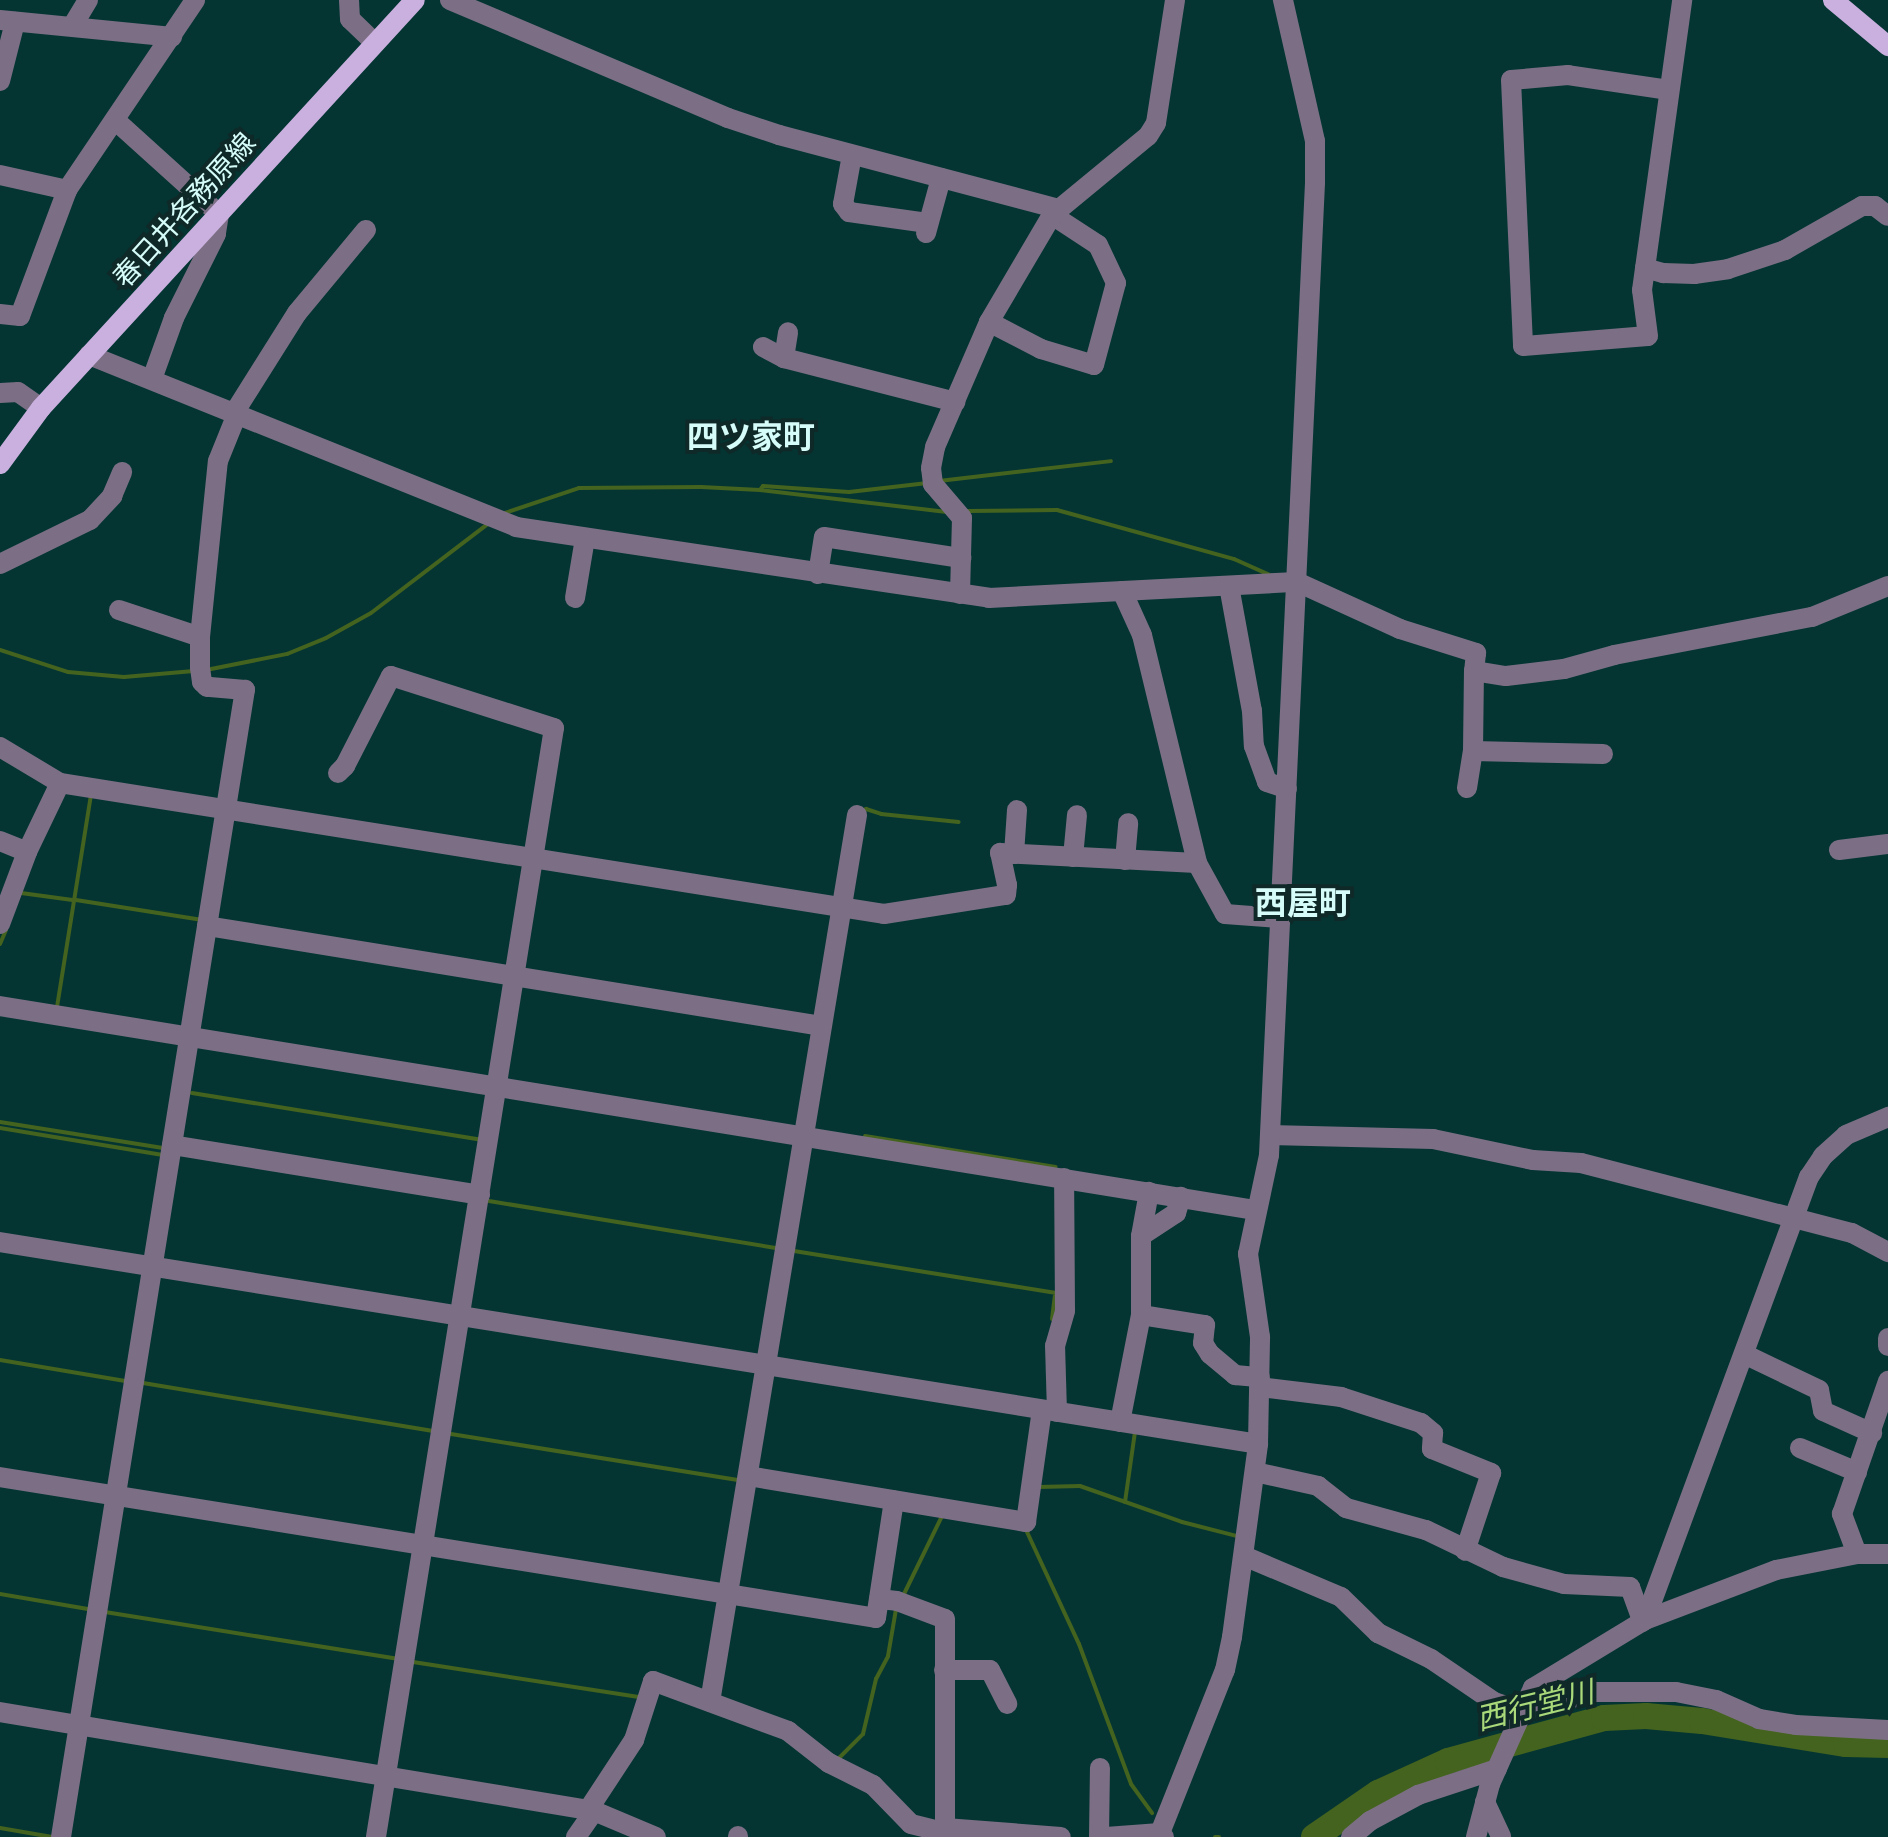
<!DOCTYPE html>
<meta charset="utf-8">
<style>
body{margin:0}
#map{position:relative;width:1888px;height:1837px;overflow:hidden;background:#043533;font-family:"Space Grotesk","Noto Sans JP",sans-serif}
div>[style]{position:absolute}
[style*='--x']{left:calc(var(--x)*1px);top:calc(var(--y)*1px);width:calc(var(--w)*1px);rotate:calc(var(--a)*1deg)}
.stream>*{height:4px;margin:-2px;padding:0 2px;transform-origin:2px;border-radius:2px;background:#44631e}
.river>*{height:26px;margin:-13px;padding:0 13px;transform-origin:13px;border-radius:13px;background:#44631e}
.minor>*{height:20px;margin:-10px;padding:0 10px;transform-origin:10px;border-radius:10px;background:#7c6f85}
.major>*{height:20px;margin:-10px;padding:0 10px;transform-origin:10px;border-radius:10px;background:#cab0de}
span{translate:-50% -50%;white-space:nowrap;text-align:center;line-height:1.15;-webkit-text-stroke:8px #0e2927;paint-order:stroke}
.street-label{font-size:28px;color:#d5fcf9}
.water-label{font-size:30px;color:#a9d97a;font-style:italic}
.quarter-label{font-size:32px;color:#d5fcf9;font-weight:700}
</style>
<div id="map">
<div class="stream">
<i style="--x:939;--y:481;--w:173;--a:-6.6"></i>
<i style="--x:760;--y:490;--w:5;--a:-53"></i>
<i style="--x:763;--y:486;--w:86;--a:4"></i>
<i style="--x:849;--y:492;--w:79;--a:-6.6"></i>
<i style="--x:968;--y:511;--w:89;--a:-0.6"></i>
<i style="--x:1057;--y:510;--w:184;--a:15.5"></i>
<i style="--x:1234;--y:559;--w:42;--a:24.1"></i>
<i style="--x:502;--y:514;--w:81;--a:-18.7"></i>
<i style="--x:579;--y:488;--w:122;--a:-0.5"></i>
<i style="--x:701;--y:487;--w:59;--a:2.9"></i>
<i style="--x:760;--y:490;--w:188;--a:6.7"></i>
<i style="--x:0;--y:650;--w:71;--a:17.9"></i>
<i style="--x:68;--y:672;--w:56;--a:5.1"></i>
<i style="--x:124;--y:677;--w:70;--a:-4.9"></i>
<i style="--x:206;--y:670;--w:83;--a:-11.2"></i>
<i style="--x:287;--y:654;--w:42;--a:-22.3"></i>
<i style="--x:326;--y:638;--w:51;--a:-29.1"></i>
<i style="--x:371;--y:613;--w:147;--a:-37.3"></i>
<i style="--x:863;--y:811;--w:4;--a:-34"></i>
<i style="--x:866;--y:809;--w:16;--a:18"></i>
<i style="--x:881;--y:814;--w:78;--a:5.9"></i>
<i style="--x:21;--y:893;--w:52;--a:7.7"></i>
<i style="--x:76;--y:900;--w:128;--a:9"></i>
<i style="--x:0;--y:944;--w:15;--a:-67"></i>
<i style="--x:57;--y:1007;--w:216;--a:-80.9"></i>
<i style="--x:192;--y:1093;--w:293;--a:9.2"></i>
<i style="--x:0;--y:1122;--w:165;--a:9.1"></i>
<i style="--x:0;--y:1128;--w:165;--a:9.4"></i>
<i style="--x:865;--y:1136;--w:193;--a:9.2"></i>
<i style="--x:489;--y:1201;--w:292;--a:9.3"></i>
<i style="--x:794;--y:1251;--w:264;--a:9.1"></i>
<i style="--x:1052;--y:1319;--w:23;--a:-83"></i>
<i style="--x:0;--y:1360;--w:127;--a:9.5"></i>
<i style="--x:143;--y:1383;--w:294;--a:9.4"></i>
<i style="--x:451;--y:1434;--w:292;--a:9.1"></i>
<i style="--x:1038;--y:1487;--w:42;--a:-1.4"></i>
<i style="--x:1080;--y:1486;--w:108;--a:19.4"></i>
<i style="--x:1182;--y:1522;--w:57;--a:14.3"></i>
<i style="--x:1125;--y:1502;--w:71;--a:-81.9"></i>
<i style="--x:1029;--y:1527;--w:5;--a:112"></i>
<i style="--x:1027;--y:1532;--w:123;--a:65.1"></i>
<i style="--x:1079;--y:1644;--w:149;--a:69.6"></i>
<i style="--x:1131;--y:1784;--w:36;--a:54"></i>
<i style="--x:0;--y:1594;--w:89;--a:9.7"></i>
<i style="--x:903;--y:1596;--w:89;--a:-64"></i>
<i style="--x:105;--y:1612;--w:296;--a:9.1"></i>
<i style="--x:413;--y:1662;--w:230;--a:8.8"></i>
<i style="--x:837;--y:1760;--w:37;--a:-45"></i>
<i style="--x:863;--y:1734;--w:57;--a:-76.7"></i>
<i style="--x:876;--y:1679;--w:26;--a:-62"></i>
<i style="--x:888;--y:1656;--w:48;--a:-80.3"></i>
<i style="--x:0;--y:1828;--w:53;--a:9.8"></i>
<i style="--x:1215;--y:1837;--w:4;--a:0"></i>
</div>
<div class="river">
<i style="--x:1314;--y:1837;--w:78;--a:-34.5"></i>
<i style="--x:1378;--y:1793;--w:77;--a:-24.6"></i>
<i style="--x:1448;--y:1761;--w:162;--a:-15.4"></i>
<i style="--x:1604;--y:1718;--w:42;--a:-2.7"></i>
<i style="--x:1646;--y:1716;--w:56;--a:5.1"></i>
<i style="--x:1702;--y:1721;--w:146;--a:9.1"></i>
<i style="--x:1846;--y:1744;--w:42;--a:1.4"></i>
</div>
<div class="minor">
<i style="--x:349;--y:0;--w:19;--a:87"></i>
<i style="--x:350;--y:19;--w:33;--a:44"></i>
<i style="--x:450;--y:0;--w:302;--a:23"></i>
<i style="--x:728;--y:118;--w:54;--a:18.4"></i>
<i style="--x:779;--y:135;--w:290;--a:14.8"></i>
<i style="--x:0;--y:20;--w:173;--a:5.6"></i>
<i style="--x:73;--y:25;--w:29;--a:-59"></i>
<i style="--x:0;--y:81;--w:61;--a:-75.7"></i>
<i style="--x:1669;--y:90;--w:102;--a:-171.6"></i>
<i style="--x:1568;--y:75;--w:57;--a:175"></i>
<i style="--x:1511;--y:80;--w:266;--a:87.4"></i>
<i style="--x:1523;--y:346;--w:125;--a:-4.6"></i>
<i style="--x:1648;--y:336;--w:46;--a:-97.4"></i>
<i style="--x:1642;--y:290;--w:293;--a:-82.1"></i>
<i style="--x:115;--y:120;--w:140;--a:42.1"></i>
<i style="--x:219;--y:214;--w:20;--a:99"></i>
<i style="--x:216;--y:234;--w:94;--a:116.6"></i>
<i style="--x:174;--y:318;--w:65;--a:109.8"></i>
<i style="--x:852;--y:155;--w:50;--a:100.4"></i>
<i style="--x:843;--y:204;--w:10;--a:53"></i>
<i style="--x:849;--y:212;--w:72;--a:8"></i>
<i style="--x:0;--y:175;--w:69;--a:12.6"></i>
<i style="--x:926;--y:233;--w:57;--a:-74.7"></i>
<i style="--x:1645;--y:268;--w:19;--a:16"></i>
<i style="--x:1663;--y:273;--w:31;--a:2"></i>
<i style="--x:1694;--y:274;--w:34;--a:-8"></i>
<i style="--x:1728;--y:269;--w:60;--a:-18.4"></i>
<i style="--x:1785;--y:250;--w:89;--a:-29.7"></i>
<i style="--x:1862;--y:206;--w:13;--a:0"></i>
<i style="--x:1875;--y:206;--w:16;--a:38"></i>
<i style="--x:0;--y:314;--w:20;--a:6"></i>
<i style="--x:20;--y:316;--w:134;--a:-69.5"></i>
<i style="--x:67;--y:190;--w:229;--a:-56"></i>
<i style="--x:989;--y:322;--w:59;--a:27.4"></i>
<i style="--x:1041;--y:349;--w:55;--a:16.8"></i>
<i style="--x:1094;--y:365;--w:85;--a:-75"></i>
<i style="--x:1116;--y:283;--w:42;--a:-115.3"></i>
<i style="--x:1098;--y:245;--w:55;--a:-146.9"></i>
<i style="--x:763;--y:347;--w:24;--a:28"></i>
<i style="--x:784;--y:358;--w:177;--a:14.4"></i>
<i style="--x:89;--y:355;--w:460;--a:21.9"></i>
<i style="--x:516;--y:527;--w:478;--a:8.5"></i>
<i style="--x:989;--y:598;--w:308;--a:-3"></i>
<i style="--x:1297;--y:582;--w:113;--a:24.5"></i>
<i style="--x:1400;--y:629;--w:80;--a:17.5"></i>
<i style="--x:1476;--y:653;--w:18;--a:96"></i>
<i style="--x:1474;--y:671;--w:32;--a:9"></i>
<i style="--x:1506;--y:676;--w:58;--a:-6.9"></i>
<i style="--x:1564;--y:669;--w:52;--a:-15.6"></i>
<i style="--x:1614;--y:655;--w:202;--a:-10.9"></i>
<i style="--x:1812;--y:617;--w:82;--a:-22.2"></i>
<i style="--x:784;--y:358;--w:26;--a:-81"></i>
<i style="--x:0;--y:393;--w:18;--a:-3"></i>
<i style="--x:18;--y:392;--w:28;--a:35"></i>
<i style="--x:234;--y:413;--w:118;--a:-57.8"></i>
<i style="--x:297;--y:313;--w:108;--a:-50.3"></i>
<i style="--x:0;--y:564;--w:100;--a:-26.1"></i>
<i style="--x:90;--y:520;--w:33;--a:-47"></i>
<i style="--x:112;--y:496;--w:26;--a:-67"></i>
<i style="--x:818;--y:574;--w:37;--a:-81"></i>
<i style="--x:824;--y:537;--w:139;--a:8.7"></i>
<i style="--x:1229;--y:586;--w:127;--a:79.6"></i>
<i style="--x:1252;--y:711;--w:35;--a:87"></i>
<i style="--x:1254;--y:746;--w:38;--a:70"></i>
<i style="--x:1267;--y:782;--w:21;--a:19"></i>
<i style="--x:1122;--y:591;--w:48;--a:65.6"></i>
<i style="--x:1142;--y:635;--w:235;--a:76.4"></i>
<i style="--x:1197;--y:863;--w:58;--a:61.2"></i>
<i style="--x:1225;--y:914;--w:55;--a:4.2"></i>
<i style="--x:960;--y:594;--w:76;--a:-88.5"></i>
<i style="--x:962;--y:518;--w:45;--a:-130.5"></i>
<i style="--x:933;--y:484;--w:16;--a:-97"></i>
<i style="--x:931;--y:468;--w:21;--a:-79"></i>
<i style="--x:935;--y:447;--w:136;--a:-66.6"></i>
<i style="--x:989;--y:322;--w:124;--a:-59.5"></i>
<i style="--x:1052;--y:215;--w:124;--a:-39.5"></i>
<i style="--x:1148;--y:136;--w:15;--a:-58"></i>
<i style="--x:1156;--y:123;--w:124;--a:-81.2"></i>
<i style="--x:575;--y:598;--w:61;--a:-80.5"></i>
<i style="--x:119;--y:610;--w:85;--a:18.4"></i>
<i style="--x:0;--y:747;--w:70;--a:31"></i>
<i style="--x:60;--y:783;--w:834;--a:9.03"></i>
<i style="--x:884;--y:914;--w:123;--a:-8.9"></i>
<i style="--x:1006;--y:895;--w:10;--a:-84"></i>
<i style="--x:1007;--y:885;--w:33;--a:-102"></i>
<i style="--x:1000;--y:853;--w:197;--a:2.9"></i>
<i style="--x:1473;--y:751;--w:130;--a:1.3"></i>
<i style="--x:338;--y:773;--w:10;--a:-45"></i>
<i style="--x:345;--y:766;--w:101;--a:-62.9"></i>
<i style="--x:391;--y:676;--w:171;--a:17.7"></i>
<i style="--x:554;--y:728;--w:1123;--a:99.12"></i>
<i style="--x:1467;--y:788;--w:37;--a:-81"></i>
<i style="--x:1473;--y:751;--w:80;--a:-89.3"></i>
<i style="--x:0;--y:841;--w:29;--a:22"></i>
<i style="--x:1839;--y:850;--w:49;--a:-7"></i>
<i style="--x:1014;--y:854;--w:44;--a:-86.1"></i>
<i style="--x:1073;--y:857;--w:42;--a:-84.6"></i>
<i style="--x:1125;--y:860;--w:37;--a:-85"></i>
<i style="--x:0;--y:924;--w:77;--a:-69.4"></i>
<i style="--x:27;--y:852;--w:76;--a:-64.4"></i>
<i style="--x:207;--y:926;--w:622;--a:9.25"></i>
<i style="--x:0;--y:1006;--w:1272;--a:9.23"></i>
<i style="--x:1270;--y:1135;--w:163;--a:1.4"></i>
<i style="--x:1433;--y:1139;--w:102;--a:11.9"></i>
<i style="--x:1533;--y:1160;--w:48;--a:3.6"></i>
<i style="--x:1581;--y:1163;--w:280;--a:14.5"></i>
<i style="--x:1852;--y:1233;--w:41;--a:27.8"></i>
<i style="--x:172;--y:1145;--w:312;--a:9.2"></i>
<i style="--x:1141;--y:1236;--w:42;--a:-33.3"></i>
<i style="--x:1176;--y:1213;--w:17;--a:-73"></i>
<i style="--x:0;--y:1242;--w:1274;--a:9.12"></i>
<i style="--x:1141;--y:1315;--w:65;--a:8.9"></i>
<i style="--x:1205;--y:1325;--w:18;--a:96"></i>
<i style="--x:1203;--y:1343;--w:13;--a:58"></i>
<i style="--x:1210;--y:1354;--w:33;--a:40"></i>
<i style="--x:1235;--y:1375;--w:25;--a:5"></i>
<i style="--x:1888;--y:1338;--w:8;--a:90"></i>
<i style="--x:1744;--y:1354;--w:83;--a:25.6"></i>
<i style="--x:1819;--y:1390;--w:21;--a:79"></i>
<i style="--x:1823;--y:1411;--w:54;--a:24.2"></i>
<i style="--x:1260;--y:1387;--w:82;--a:7"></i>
<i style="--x:1341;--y:1397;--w:84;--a:18"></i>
<i style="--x:1421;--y:1423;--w:16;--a:40"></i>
<i style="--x:1433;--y:1433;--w:16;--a:94"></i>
<i style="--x:1432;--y:1449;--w:64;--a:22.1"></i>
<i style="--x:1491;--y:1473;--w:82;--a:108.4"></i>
<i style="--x:1057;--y:1412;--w:66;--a:-91.7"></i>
<i style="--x:1055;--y:1346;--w:37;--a:-74"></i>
<i style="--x:1065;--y:1310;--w:132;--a:-90.4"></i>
<i style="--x:1120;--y:1422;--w:109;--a:-78.9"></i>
<i style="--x:1141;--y:1315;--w:79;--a:-90"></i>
<i style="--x:1141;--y:1236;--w:45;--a:-79.7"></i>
<i style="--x:1800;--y:1448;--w:62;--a:22.8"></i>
<i style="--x:1255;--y:1472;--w:65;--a:12.5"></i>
<i style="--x:1318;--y:1486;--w:36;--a:38"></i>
<i style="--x:1346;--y:1508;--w:83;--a:15.4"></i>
<i style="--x:1426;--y:1530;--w:85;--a:25.7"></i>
<i style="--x:1503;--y:1567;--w:63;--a:15.6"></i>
<i style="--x:1564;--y:1584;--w:66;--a:2.6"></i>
<i style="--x:1630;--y:1587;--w:37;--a:70"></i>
<i style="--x:748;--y:1476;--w:282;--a:9.4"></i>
<i style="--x:1026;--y:1522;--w:113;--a:-81.9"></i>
<i style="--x:0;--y:1477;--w:887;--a:9.14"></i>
<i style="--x:876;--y:1618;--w:119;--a:-81.3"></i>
<i style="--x:1857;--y:1554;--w:43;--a:-110.6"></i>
<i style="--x:1842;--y:1514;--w:141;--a:-70.9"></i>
<i style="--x:1244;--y:1556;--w:105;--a:22.9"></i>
<i style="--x:1341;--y:1597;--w:52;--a:44.2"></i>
<i style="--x:1378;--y:1633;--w:59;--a:26.1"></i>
<i style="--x:1431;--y:1659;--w:76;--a:34.3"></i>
<i style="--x:1494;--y:1702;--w:29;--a:18"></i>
<i style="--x:1522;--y:1711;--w:75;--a:-14.6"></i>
<i style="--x:1595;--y:1692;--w:81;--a:0"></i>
<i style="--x:1676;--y:1692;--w:41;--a:11.3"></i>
<i style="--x:1716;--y:1700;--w:47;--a:23.8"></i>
<i style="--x:1759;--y:1719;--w:37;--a:9"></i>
<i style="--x:1796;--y:1725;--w:92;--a:3.1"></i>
<i style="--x:879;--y:1599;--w:18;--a:6"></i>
<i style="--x:897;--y:1601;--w:51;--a:20.6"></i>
<i style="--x:945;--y:1619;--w:209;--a:90"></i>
<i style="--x:1645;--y:1620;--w:472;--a:-69.7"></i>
<i style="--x:1809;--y:1177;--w:25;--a:-56"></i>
<i style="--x:1823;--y:1156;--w:31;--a:-42"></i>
<i style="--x:1846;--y:1135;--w:46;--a:-23.2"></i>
<i style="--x:944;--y:1670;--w:46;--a:0"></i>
<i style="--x:990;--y:1670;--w:38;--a:63"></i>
<i style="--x:710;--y:1702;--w:899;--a:-80.59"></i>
<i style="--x:0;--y:1712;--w:602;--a:9.46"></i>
<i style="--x:594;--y:1811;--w:67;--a:22.8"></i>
<i style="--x:1485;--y:1802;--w:38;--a:65"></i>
<i style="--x:588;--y:1810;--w:84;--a:-56.7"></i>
<i style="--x:634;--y:1740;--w:62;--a:-72.1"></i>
<i style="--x:653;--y:1681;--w:144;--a:20.3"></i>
<i style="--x:788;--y:1731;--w:52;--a:38"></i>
<i style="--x:829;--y:1763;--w:49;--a:26.6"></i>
<i style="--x:873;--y:1785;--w:54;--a:45.7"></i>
<i style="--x:911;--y:1824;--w:32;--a:14"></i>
<i style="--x:61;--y:1837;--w:1162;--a:-80.89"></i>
<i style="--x:245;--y:690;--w:38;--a:-175"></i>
<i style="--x:207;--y:687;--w:7;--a:-135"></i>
<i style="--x:202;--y:682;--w:15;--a:-98"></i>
<i style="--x:200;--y:667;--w:30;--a:-90"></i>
<i style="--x:200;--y:637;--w:177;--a:-84.2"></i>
<i style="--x:218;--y:461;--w:51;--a:-68"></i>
<i style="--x:576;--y:1837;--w:32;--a:-55"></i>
<i style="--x:738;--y:1837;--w:1;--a:-90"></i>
<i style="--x:939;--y:1837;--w:11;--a:-56"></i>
<i style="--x:945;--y:1828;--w:116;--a:4.4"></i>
<i style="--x:1099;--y:1837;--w:69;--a:-89.2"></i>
<i style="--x:1106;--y:1837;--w:54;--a:-4.2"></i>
<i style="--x:1164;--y:1837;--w:6;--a:-135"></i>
<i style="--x:1160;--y:1833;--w:175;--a:-68.3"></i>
<i style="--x:1225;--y:1670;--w:34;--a:-78"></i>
<i style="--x:1232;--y:1637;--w:195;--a:-82.3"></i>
<i style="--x:1258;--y:1444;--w:107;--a:-88.9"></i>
<i style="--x:1260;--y:1337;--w:84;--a:-98.2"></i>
<i style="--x:1248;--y:1254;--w:101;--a:-78"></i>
<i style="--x:1269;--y:1155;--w:974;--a:-87.29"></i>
<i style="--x:1315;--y:182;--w:41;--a:-90"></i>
<i style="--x:1315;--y:141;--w:145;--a:-102.8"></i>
<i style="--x:1351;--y:1837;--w:25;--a:-40"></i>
<i style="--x:1370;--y:1821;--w:55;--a:-28.4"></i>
<i style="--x:1418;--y:1795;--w:83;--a:-18.2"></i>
<i style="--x:1476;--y:1837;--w:55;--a:-75.2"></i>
<i style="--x:1490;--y:1784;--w:105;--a:-65.9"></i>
<i style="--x:1533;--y:1688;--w:131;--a:-31.3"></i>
<i style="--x:1645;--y:1620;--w:140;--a:-20.9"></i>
<i style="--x:1776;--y:1570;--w:83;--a:-11.2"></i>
<i style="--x:1857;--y:1554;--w:31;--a:0"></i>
</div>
<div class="major">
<i style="--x:1833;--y:0;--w:72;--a:39.9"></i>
<i style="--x:0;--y:464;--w:69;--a:-53.8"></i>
<i style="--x:41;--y:408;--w:553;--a:-47.49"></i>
</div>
<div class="street-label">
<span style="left:184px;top:210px;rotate:-48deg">春日井各務原線</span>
</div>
<div class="water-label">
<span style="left:1535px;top:1706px;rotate:-14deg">西行堂川</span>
</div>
<div class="quarter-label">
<span style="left:751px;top:437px">四ツ家町</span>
<span style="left:1303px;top:903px">西屋町</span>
</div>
</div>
